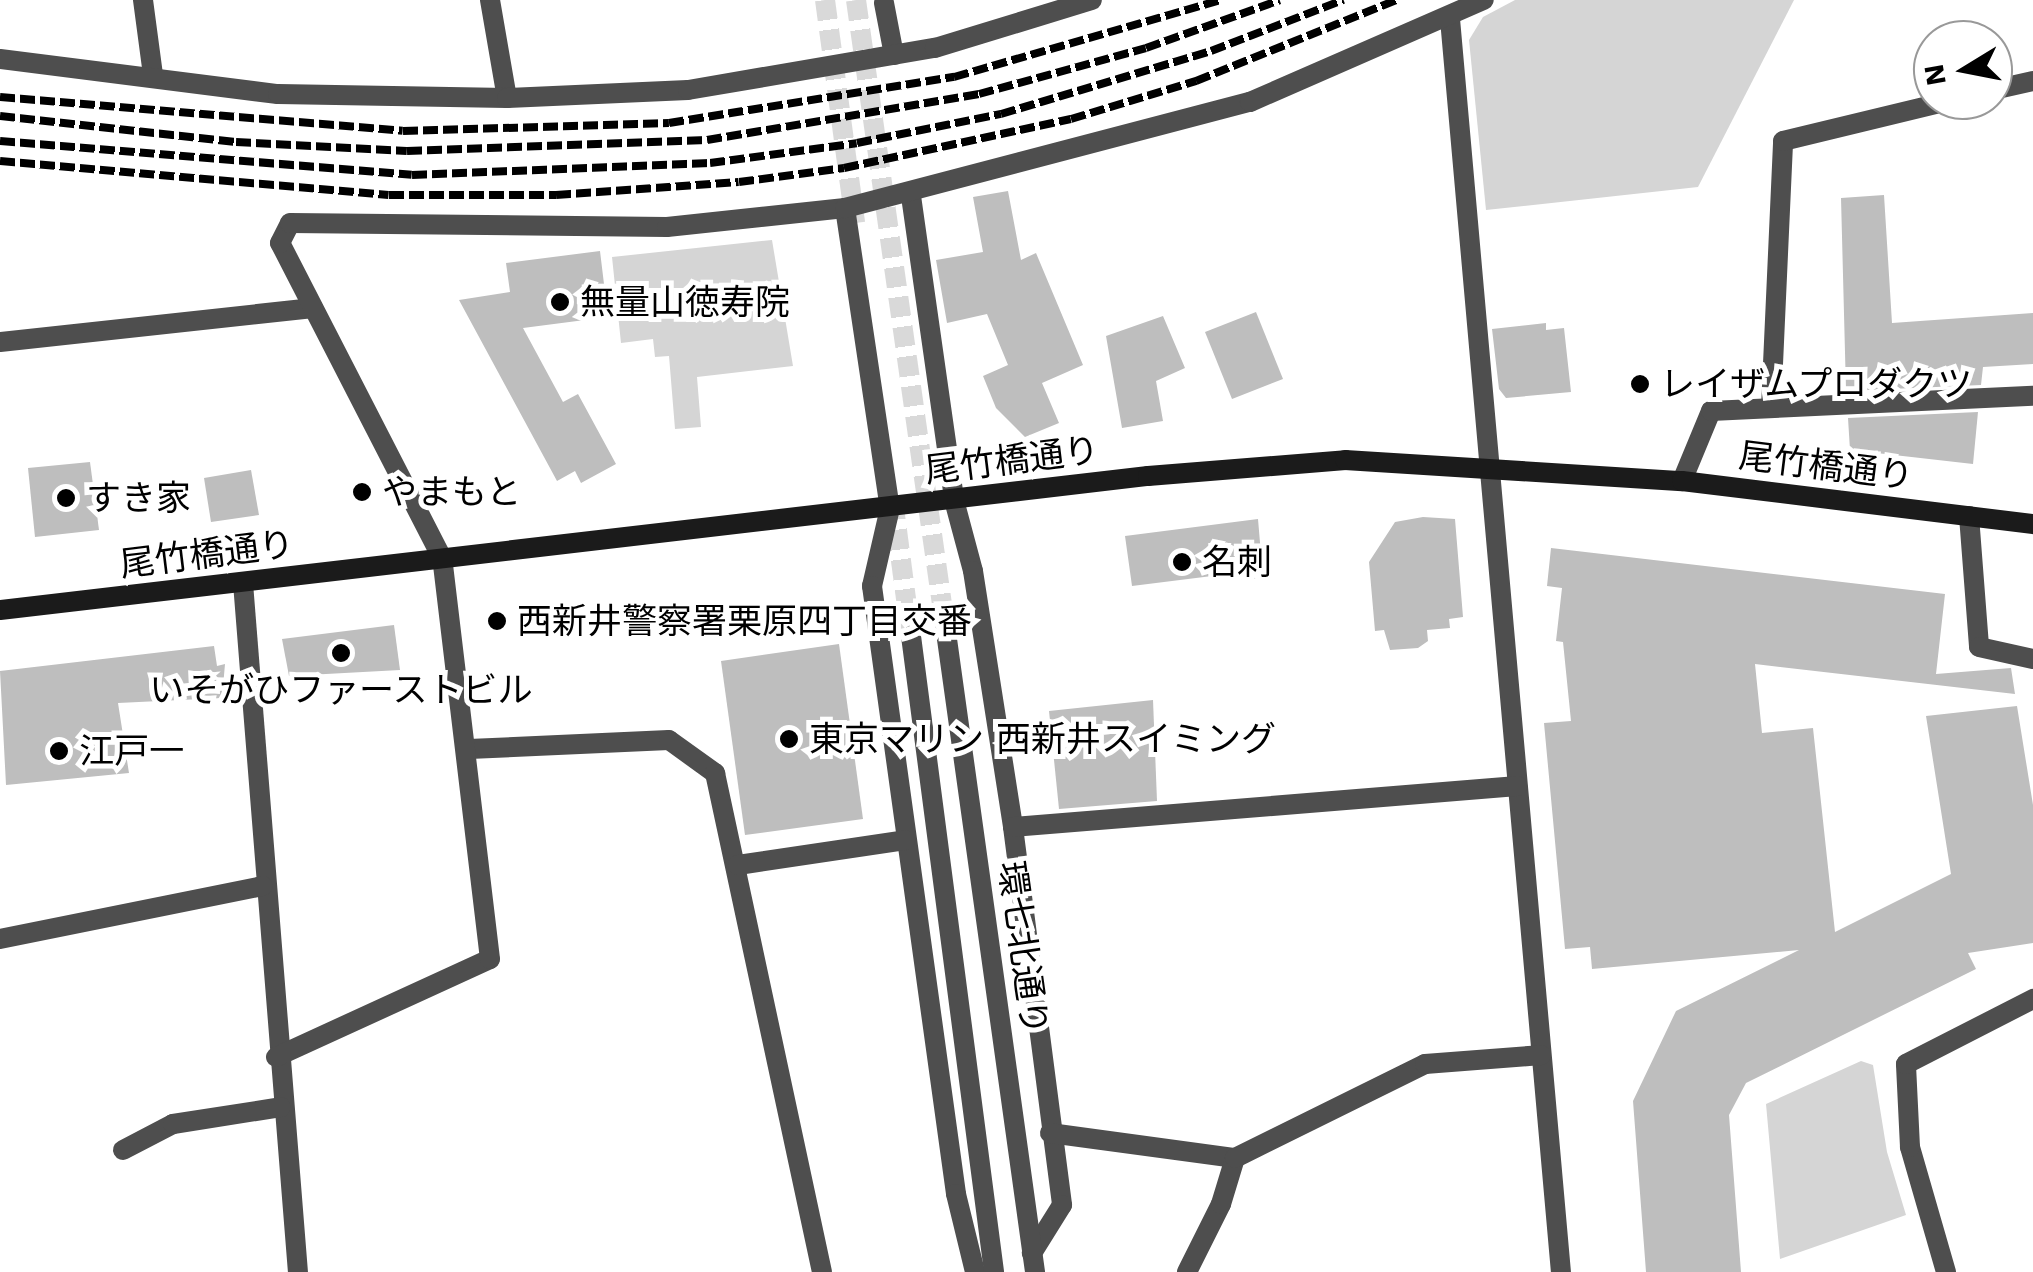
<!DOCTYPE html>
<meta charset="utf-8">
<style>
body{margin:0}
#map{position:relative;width:2033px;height:1272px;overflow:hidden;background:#fff;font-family:"Work Sans","Noto Sans JP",sans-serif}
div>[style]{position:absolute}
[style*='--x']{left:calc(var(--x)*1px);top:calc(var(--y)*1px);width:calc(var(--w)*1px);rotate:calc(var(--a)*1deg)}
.green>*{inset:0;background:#d5d5d5}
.building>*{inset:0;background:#bebebe}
.tertiary-tunnel>*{height:20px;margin-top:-10px;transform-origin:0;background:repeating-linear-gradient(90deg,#d9d9d9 0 20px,transparent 0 30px)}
.minor>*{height:20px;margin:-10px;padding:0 10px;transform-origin:10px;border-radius:10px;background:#4e4e4e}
.tertiary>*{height:20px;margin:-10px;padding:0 10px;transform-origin:10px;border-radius:10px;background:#4e4e4e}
.secondary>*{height:20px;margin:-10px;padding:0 10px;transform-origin:10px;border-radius:10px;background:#1b1b1b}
.rail>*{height:8px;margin-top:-4px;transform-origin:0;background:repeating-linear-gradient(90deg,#000 0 15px,transparent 0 20px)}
.dots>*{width:28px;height:28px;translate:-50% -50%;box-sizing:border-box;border:5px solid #fff;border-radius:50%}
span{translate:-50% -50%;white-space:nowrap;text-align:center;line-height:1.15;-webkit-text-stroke:10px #fff;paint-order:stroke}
.poi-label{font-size:35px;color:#000}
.left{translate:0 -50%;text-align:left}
.street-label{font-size:35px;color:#000}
.north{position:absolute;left:1913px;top:20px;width:100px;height:100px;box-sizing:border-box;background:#fff;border:2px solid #999;border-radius:50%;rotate:260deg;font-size:28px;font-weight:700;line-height:40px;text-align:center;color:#000}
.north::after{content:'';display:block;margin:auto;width:35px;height:45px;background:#000;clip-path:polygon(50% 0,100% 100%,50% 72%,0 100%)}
</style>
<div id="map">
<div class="green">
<i style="clip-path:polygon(1515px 0,1794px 0,1698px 187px,1486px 210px,1469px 40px,1483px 17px)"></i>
<i style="clip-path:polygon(772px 240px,793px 366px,697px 377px,701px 427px,675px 429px,669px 356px,655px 357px,653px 339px,621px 343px,612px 257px)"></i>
<i style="clip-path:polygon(1861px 1061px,1873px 1065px,1887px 1152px,1906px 1215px,1780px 1259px,1766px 1104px)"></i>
</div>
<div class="building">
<i style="clip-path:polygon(1008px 191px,1021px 260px,1036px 253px,1083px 365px,1042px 383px,1059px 423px,1025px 437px,996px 408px,983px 376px,1008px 365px,987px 314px,947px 323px,936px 260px,983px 252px,973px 197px)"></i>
<i style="clip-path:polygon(1884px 195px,1892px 323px,2033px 313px,2033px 364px,1983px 367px,1981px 385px,1846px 391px,1841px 198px)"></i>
<i style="clip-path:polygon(600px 251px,608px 317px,523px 328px,563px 402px,578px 394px,616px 464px,581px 483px,575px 471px,557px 481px,459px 300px,510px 292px,506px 263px)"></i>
<i style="clip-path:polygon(1256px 312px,1283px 379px,1232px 399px,1205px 332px)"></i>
<i style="clip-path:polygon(1163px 316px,1185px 368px,1156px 381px,1163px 421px,1122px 428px,1106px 336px)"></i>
<i style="clip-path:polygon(1546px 323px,1546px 330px,1564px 328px,1571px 392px,1506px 398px,1499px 389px,1492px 329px)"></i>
<i style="clip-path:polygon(1978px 412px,1973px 464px,1850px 450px,1848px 418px)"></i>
<i style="clip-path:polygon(90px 462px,99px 530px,35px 537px,28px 468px)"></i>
<i style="clip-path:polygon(251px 470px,259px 515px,211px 522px,204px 478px)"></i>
<i style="clip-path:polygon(1423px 517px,1455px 519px,1463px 617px,1449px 619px,1450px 628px,1427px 630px,1428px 641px,1418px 648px,1390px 650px,1384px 630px,1375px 631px,1369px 562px,1395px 522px)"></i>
<i style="clip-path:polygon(1258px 519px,1263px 578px,1228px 580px,1228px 574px,1132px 586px,1125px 536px)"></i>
<i style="clip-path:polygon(1551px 548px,1945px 594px,1936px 674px,2011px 668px,2015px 694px,1755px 664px,1762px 733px,1813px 728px,1835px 932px,1951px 874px,1926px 716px,2017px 706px,2033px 805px,2033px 943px,1968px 953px,1976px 969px,1746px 1083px,1729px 1115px,1741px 1272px,1646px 1272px,1633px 1101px,1676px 1011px,1799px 950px,1592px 969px,1590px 947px,1565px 949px,1544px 723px,1571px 721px,1563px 642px,1556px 641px,1562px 588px,1547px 586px)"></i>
<i style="clip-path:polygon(394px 625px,400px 670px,289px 676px,282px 639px)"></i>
<i style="clip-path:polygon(839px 644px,863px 819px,745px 835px,721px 661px)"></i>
<i style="clip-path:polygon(214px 646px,217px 666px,225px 664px,222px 698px,118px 703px,129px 773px,6px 785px,0 671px)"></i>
<i style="clip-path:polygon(1153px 700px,1157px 801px,1059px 809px,1049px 711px)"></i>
</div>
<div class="tertiary-tunnel">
<i style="--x:825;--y:0;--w:225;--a:82.3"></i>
<i style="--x:856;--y:0;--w:638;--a:81.9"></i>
<i style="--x:893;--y:500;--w:137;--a:82.5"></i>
</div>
<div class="minor">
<i style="--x:143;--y:0;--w:76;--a:82.4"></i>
<i style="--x:490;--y:0;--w:99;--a:80.2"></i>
<i style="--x:884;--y:3;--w:53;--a:79.1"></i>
<i style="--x:1450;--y:19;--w:1258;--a:84.94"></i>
<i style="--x:0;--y:59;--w:280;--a:7.2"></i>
<i style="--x:278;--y:94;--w:229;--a:1"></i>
<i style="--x:507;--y:98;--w:181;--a:-2.5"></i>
<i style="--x:688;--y:90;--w:251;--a:-9.7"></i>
<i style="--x:935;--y:48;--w:164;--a:-17"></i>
<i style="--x:1993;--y:90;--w:41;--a:-12.7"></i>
<i style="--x:911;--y:196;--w:307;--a:81.9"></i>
<i style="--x:954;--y:500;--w:73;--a:75"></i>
<i style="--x:973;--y:571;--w:259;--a:81.1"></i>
<i style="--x:1013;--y:827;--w:381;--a:82.6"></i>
<i style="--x:1062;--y:1205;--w:57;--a:122"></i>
<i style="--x:845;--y:208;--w:303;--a:81.5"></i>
<i style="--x:890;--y:508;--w:80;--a:103"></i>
<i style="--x:872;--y:586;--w:614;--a:82.13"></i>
<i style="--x:956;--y:1194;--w:80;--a:76.3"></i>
<i style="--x:0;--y:342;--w:315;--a:-6.2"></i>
<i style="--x:1771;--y:408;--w:267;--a:-87.4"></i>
<i style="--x:1783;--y:141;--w:175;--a:-13.6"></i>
<i style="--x:1682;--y:481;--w:76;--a:-67.5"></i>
<i style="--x:1711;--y:411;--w:322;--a:-2.7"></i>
<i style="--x:1969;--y:516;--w:131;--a:85.6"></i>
<i style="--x:1979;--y:647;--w:55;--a:12.5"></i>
<i style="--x:243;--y:583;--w:691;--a:85.44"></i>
<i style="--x:469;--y:749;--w:200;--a:-2.6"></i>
<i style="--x:669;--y:740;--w:57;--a:35.7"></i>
<i style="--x:715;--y:773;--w:510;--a:77.9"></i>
<i style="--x:1013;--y:827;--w:506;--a:-4.65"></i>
<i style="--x:738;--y:865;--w:169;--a:-8.5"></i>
<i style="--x:0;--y:939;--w:268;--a:-11.4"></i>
<i style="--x:276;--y:1057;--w:235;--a:-24.6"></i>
<i style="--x:490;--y:959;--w:404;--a:-96.8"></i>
<i style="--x:442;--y:558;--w:354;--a:-117.2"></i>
<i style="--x:280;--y:243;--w:22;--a:-63"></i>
<i style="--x:290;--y:223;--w:377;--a:0.6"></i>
<i style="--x:667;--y:227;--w:179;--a:-6.1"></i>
<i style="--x:845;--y:208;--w:419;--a:-14.7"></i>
<i style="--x:1250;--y:102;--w:255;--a:-23.6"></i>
<i style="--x:1050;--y:1133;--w:187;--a:7.7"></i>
<i style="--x:123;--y:1150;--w:56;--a:-27.5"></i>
<i style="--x:173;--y:1124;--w:109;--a:-8.9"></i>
<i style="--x:1187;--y:1272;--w:76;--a:-63.4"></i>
<i style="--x:1221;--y:1204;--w:48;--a:-73.1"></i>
<i style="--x:1235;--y:1158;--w:212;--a:-26.3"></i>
<i style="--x:1425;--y:1064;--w:116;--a:-4.4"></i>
<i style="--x:1946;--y:1272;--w:130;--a:-106.1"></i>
<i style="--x:1910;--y:1147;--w:83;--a:-92.8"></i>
<i style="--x:1906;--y:1064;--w:143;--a:-27.1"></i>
</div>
<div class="tertiary">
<i style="--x:946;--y:632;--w:646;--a:82.08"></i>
<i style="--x:911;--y:636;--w:641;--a:82.56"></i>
</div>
<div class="secondary">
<i style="--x:0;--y:610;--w:1156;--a:-6.66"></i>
<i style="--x:1148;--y:476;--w:198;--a:-4.6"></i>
<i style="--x:1345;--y:460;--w:338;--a:3.6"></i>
<i style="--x:1682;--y:481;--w:354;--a:7"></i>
</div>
<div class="rail">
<i style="--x:0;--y:97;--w:404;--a:4.8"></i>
<i style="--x:403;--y:131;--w:266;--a:-1.7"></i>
<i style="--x:669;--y:123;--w:289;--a:-9.2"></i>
<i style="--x:954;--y:77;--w:277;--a:-16.1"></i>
<i style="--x:0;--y:116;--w:237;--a:6.3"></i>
<i style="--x:236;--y:142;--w:171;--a:3"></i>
<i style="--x:407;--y:151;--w:300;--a:-2.1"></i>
<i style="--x:707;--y:140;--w:276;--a:-9.6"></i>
<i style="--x:979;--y:94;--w:173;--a:-15.4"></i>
<i style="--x:1146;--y:48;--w:142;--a:-19.7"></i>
<i style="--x:0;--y:141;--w:413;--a:4.7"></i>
<i style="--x:412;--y:175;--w:298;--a:-2.3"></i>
<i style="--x:710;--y:163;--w:148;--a:-7.7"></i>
<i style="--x:857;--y:143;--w:147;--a:-11.4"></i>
<i style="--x:1001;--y:114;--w:219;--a:-16.7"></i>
<i style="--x:1211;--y:51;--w:142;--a:-21.1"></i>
<i style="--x:0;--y:161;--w:390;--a:5"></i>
<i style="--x:389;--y:195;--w:167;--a:0"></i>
<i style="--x:556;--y:195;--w:183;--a:-4.1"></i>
<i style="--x:739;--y:182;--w:106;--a:-7.6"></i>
<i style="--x:844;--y:168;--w:232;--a:-12.2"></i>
<i style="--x:1071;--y:119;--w:131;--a:-16.9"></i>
<i style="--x:1196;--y:81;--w:216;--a:-22"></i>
</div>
<div class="dots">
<i style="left:560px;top:302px;background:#000"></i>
<i style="left:1640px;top:384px;background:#000"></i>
<i style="left:362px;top:492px;background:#000"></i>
<i style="left:66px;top:498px;background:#000"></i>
<i style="left:1182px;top:562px;background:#000"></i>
<i style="left:497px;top:621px;background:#000"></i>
<i style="left:341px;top:653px;background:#000"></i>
<i style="left:789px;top:739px;background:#000"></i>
<i style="left:59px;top:751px;background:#000"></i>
</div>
<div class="poi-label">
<span class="left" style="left:580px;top:302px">無量山徳寿院</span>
<span class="left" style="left:1660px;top:384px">レイザムプロダクツ</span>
<span class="left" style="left:382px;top:492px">やまもと</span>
<span class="left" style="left:86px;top:498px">すき家</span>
<span class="left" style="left:1202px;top:562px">名刺</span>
<span class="left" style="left:517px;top:621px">西新井警察署栗原四丁目交番</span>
<span style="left:341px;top:690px">いそがひファーストビル</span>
<span class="left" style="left:809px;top:739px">東京マリン 西新井スイミング</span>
<span class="left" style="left:79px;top:751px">江戸一</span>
</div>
<div class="street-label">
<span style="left:1012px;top:460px;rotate:-7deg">尾竹橋通り</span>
<span style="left:1826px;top:466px;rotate:7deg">尾竹橋通り</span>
<span style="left:207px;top:554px;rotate:-7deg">尾竹橋通り</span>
<span style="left:1023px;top:948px;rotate:82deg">環七北通り</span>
</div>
<div class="north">N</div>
</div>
